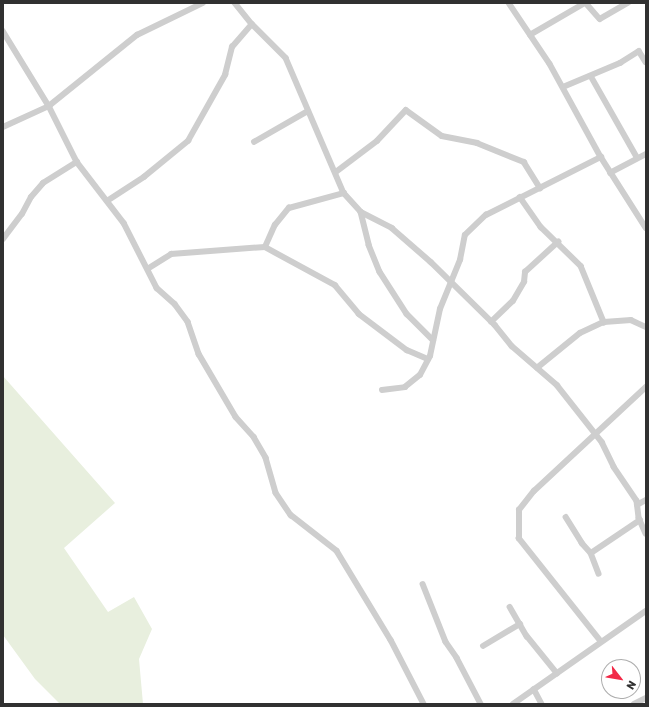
<!DOCTYPE html>
<style>
body{margin:0}
#map{position:relative;width:649px;height:707px;overflow:hidden;background:#fff;font-family:Rubik,sans-serif}
div>[style]{position:absolute}
[style*='--x']{left:calc(var(--x)*1px);top:calc(var(--y)*1px);width:calc(var(--w)*1px);rotate:calc(var(--a)*1deg)}
.green>*{inset:0;background:#e8efde}
.street>*{height:5.5px;margin:-2.75px;padding:0 2.75px;transform-origin:2.75px;border-radius:2.75px;background:#cecece}
span{translate:-50% -50%;white-space:nowrap;text-align:center;line-height:1.15;-webkit-text-stroke:4px #fff;paint-order:stroke}
.frame{position:absolute;inset:0;border:4px solid #313131;pointer-events:none}
.north{position:absolute;left:601px;top:659px;width:40px;height:40px;box-sizing:border-box;background:#fff;border:1px solid #adadad;border-radius:50%;rotate:121deg;font-size:11px;font-weight:700;line-height:16px;text-align:center;color:#313131}
.north::after{content:'';display:block;margin:auto;width:14px;height:18px;background:#f22947;clip-path:polygon(50% 0,100% 100%,50% 72%,0 100%)}
</style>
<div id="map">
<div class="green">
<i style="clip-path:polygon(3px 376px,115px 503px,64px 548px,108px 612px,134px 597px,152px 629px,139px 659px,143px 704px,60px 704px,35px 679px,3px 635px)"></i>
</div>
<div class="street">
<i style="--x:235;--y:3;--w:27;--a:51"></i>
<i style="--x:252;--y:24;--w:48;--a:45"></i>
<i style="--x:286;--y:58;--w:147;--a:66.8"></i>
<i style="--x:344;--y:193;--w:25;--a:48"></i>
<i style="--x:361;--y:212;--w:35;--a:27"></i>
<i style="--x:392;--y:228;--w:52;--a:41.1"></i>
<i style="--x:431;--y:262;--w:90;--a:44.5"></i>
<i style="--x:495;--y:325;--w:27;--a:51"></i>
<i style="--x:512;--y:346;--w:60;--a:40.9"></i>
<i style="--x:557;--y:385;--w:73;--a:51.7"></i>
<i style="--x:602;--y:442;--w:28;--a:64"></i>
<i style="--x:614;--y:467;--w:41;--a:55.9"></i>
<i style="--x:637;--y:501;--w:17;--a:83"></i>
<i style="--x:639;--y:518;--w:17;--a:66"></i>
<i style="--x:509;--y:3;--w:73;--a:56.1"></i>
<i style="--x:550;--y:64;--w:106;--a:61.3"></i>
<i style="--x:601;--y:157;--w:84;--a:57.6"></i>
<i style="--x:586;--y:3;--w:21;--a:49"></i>
<i style="--x:600;--y:19;--w:32;--a:-30"></i>
<i style="--x:3;--y:31;--w:88;--a:58.5"></i>
<i style="--x:49;--y:106;--w:63;--a:63.4"></i>
<i style="--x:77;--y:162;--w:77;--a:52.4"></i>
<i style="--x:124;--y:223;--w:73;--a:63.1"></i>
<i style="--x:157;--y:288;--w:24;--a:42"></i>
<i style="--x:175;--y:304;--w:22;--a:54"></i>
<i style="--x:188;--y:322;--w:34;--a:71"></i>
<i style="--x:199;--y:354;--w:73;--a:59.6"></i>
<i style="--x:236;--y:417;--w:27;--a:48"></i>
<i style="--x:254;--y:437;--w:24;--a:60"></i>
<i style="--x:266;--y:458;--w:36;--a:74"></i>
<i style="--x:276;--y:493;--w:27;--a:56"></i>
<i style="--x:291;--y:515;--w:58;--a:38"></i>
<i style="--x:337;--y:551;--w:104;--a:58.8"></i>
<i style="--x:391;--y:640;--w:72;--a:62.7"></i>
<i style="--x:530;--y:35;--w:64;--a:-30.2"></i>
<i style="--x:591;--y:76;--w:93;--a:60.4"></i>
<i style="--x:563;--y:87;--w:62;--a:-22.8"></i>
<i style="--x:620;--y:63;--w:22;--a:-32"></i>
<i style="--x:639;--y:51;--w:13;--a:58"></i>
<i style="--x:3;--y:127;--w:51;--a:-24.5"></i>
<i style="--x:49;--y:106;--w:113;--a:-38.9"></i>
<i style="--x:137;--y:35;--w:73;--a:-25.9"></i>
<i style="--x:254;--y:142;--w:62;--a:-29.9"></i>
<i style="--x:336;--y:172;--w:51;--a:-37.1"></i>
<i style="--x:377;--y:141;--w:42;--a:-46.9"></i>
<i style="--x:406;--y:110;--w:44;--a:35.8"></i>
<i style="--x:442;--y:136;--w:36;--a:11"></i>
<i style="--x:477;--y:143;--w:51;--a:22"></i>
<i style="--x:524;--y:162;--w:31;--a:58"></i>
<i style="--x:610;--y:173;--w:41;--a:-27.8"></i>
<i style="--x:520;--y:197;--w:37;--a:55"></i>
<i style="--x:541;--y:227;--w:56;--a:44.3"></i>
<i style="--x:581;--y:266;--w:61;--a:67.7"></i>
<i style="--x:107;--y:201;--w:44;--a:-33"></i>
<i style="--x:144;--y:177;--w:57;--a:-39.3"></i>
<i style="--x:188;--y:141;--w:76;--a:-60.7"></i>
<i style="--x:225;--y:75;--w:29;--a:-76"></i>
<i style="--x:232;--y:47;--w:30;--a:-49"></i>
<i style="--x:361;--y:212;--w:34;--a:76"></i>
<i style="--x:369;--y:245;--w:29;--a:68"></i>
<i style="--x:380;--y:272;--w:50;--a:57.3"></i>
<i style="--x:407;--y:314;--w:37;--a:45"></i>
<i style="--x:3;--y:239;--w:31;--a:-53"></i>
<i style="--x:22;--y:214;--w:19;--a:-62"></i>
<i style="--x:31;--y:197;--w:18;--a:-49"></i>
<i style="--x:43;--y:183;--w:40;--a:-32"></i>
<i style="--x:265;--y:247;--w:24;--a:-66"></i>
<i style="--x:275;--y:225;--w:22;--a:-51"></i>
<i style="--x:289;--y:208;--w:57;--a:-15.3"></i>
<i style="--x:149;--y:268;--w:26;--a:-32"></i>
<i style="--x:171;--y:254;--w:94;--a:-4.3"></i>
<i style="--x:265;--y:247;--w:80;--a:28.5"></i>
<i style="--x:335;--y:285;--w:38;--a:50"></i>
<i style="--x:359;--y:314;--w:60;--a:36.9"></i>
<i style="--x:407;--y:350;--w:23;--a:23"></i>
<i style="--x:491;--y:322;--w:30;--a:-44"></i>
<i style="--x:513;--y:301;--w:22;--a:-60"></i>
<i style="--x:524;--y:282;--w:10;--a:-84"></i>
<i style="--x:525;--y:272;--w:45;--a:-42.3"></i>
<i style="--x:537;--y:368;--w:55;--a:-39.1"></i>
<i style="--x:580;--y:333;--w:26;--a:-25"></i>
<i style="--x:604;--y:322;--w:27;--a:-4"></i>
<i style="--x:631;--y:320;--w:17;--a:25"></i>
<i style="--x:382;--y:390;--w:23;--a:-7"></i>
<i style="--x:405;--y:387;--w:19;--a:-39"></i>
<i style="--x:420;--y:375;--w:21;--a:-62"></i>
<i style="--x:430;--y:356;--w:48;--a:-78"></i>
<i style="--x:440;--y:309;--w:53;--a:-67.8"></i>
<i style="--x:460;--y:260;--w:25;--a:-79"></i>
<i style="--x:465;--y:235;--w:29;--a:-44"></i>
<i style="--x:486;--y:215;--w:129;--a:-26.8"></i>
<i style="--x:637;--y:505;--w:10;--a:-29"></i>
<i style="--x:566;--y:517;--w:31;--a:58"></i>
<i style="--x:582;--y:543;--w:13;--a:48"></i>
<i style="--x:591;--y:553;--w:59;--a:-34"></i>
<i style="--x:591;--y:553;--w:22;--a:69"></i>
<i style="--x:423;--y:584;--w:62;--a:68.4"></i>
<i style="--x:446;--y:642;--w:19;--a:55"></i>
<i style="--x:457;--y:658;--w:52;--a:62.4"></i>
<i style="--x:510;--y:607;--w:34;--a:60"></i>
<i style="--x:527;--y:636;--w:48;--a:51"></i>
<i style="--x:601;--y:642;--w:132;--a:-128.5"></i>
<i style="--x:519;--y:539;--w:29;--a:-90"></i>
<i style="--x:519;--y:510;--w:24;--a:-52"></i>
<i style="--x:534;--y:491;--w:153;--a:-42.9"></i>
<i style="--x:483;--y:646;--w:43;--a:-30.7"></i>
<i style="--x:534;--y:689;--w:17;--a:62"></i>
<i style="--x:513;--y:704;--w:162;--a:-35"></i>
<i style="--x:634;--y:704;--w:13;--a:-27"></i>
</div>
<div class="frame"></div>
<div class="north">N</div>
</div>
